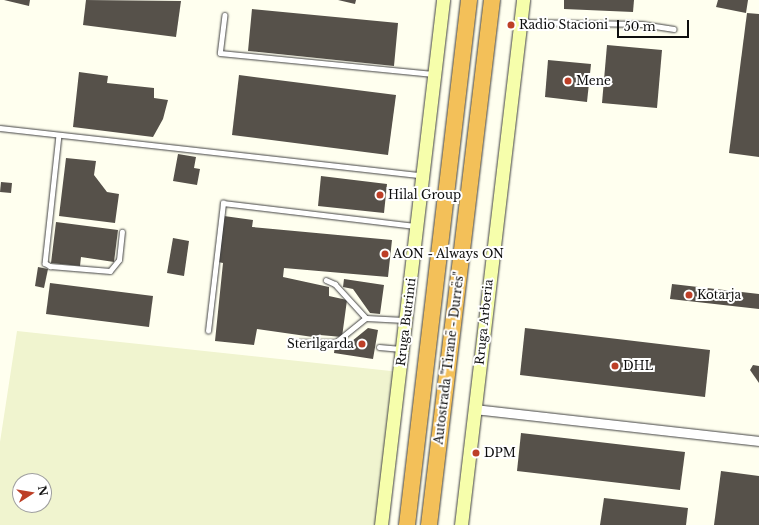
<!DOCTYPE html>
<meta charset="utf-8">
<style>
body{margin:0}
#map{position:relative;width:759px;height:525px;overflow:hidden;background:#ffffef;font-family:"Libre Baskerville",serif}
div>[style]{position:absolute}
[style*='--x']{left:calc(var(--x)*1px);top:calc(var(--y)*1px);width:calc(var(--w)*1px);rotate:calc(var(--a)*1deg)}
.farmland>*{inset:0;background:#f0f4cf}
.building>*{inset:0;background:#56514a}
.roads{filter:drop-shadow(0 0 1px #414141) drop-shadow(0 0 1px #414141)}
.service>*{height:4.5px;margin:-2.25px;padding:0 2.25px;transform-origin:2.25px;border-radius:2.25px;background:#fff}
.minor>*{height:9px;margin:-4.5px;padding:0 4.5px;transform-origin:4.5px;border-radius:4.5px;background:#fff}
.secondary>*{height:13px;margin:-6.5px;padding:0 6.5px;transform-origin:6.5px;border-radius:6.5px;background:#f6feab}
.motorway>*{height:16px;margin:-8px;padding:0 8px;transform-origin:8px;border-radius:8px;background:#f3c059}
.dots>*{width:11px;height:11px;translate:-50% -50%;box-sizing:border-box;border:2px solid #fff;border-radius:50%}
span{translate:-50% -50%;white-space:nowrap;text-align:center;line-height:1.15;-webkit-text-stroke:4px #fff;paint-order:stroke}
.poi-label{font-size:12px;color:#0e0e0e}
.left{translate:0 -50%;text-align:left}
.right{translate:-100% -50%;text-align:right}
.street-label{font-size:12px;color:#0e0e0e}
.north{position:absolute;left:12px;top:473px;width:40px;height:40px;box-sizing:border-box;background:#fff;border:1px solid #9f9f9f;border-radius:50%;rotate:78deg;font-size:11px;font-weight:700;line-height:16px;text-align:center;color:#0e0e0e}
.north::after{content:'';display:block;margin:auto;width:14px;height:18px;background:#bd3f27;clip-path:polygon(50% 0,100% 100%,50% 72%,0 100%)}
.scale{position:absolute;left:617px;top:20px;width:72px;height:18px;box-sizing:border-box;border:2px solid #0e0e0e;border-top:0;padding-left:5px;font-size:12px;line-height:14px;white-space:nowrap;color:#0e0e0e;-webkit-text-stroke:3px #fff;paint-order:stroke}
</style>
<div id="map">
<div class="farmland">
<i style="clip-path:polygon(evenodd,17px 331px,400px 372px,381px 525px,0 525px,0 442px,17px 331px,20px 481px,44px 481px,44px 505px,20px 505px,20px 481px)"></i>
</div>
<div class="building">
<i style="clip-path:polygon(4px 0,30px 0,29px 6px)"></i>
<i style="clip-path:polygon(86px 0,181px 1px,176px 37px,83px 25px)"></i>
<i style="clip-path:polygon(338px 0,356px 0,355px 4px)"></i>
<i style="clip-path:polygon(564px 0,634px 0,633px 12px,564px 9px)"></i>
<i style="clip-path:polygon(718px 0,748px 0,746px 13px,716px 7px)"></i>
<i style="clip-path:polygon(252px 9px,398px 23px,394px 66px,248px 51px)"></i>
<i style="clip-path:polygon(747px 13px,759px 14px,759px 157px,729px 153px)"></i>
<i style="clip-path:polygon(607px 45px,662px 50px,657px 108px,602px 103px)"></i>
<i style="clip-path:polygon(548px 60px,591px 64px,587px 102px,545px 97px)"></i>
<i style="clip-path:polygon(79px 72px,108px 76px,107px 83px,154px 88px,154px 98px,168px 100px,163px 119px,153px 137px,73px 127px)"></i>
<i style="clip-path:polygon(239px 75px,396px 95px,388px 155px,232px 135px)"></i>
<i style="clip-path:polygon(178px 154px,196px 157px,194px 168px,200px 169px,197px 185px,173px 181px)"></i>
<i style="clip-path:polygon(66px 158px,96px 161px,94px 175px,107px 192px,119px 194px,115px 223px,59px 216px)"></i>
<i style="clip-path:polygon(321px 176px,387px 184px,384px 213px,318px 206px)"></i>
<i style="clip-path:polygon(1px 182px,12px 183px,11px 193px,0 192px)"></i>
<i style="clip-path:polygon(224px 216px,253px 220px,252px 227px,392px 240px,388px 277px,284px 268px,283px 277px,329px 287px,329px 296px,347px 300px,342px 337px,320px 335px,320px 338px,257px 329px,254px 345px,215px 341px,223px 263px,218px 262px)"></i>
<i style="clip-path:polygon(56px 222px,118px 230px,114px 262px,81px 257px,80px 266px,51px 263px)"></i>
<i style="clip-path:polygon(173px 238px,189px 241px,184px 276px,167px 273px)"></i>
<i style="clip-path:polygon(38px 267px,48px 269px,44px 288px,35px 286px)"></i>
<i style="clip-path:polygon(344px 279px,384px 285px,380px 314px,370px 313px,353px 289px,343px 287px)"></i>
<i style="clip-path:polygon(50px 283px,153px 296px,149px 327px,46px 314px)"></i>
<i style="clip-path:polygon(672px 284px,759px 294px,759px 309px,670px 299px)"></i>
<i style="clip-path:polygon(368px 328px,378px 330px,373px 359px,334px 353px,335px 345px,346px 346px)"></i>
<i style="clip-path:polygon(525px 328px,710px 350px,705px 397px,520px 375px)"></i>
<i style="clip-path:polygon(753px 365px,759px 366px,759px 383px,750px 370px)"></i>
<i style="clip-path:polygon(521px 433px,685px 452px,680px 490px,517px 471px)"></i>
<i style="clip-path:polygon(721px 471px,759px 476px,759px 525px,714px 525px)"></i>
<i style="clip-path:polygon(604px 498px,688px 508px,686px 525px,600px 525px)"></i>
</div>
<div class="roads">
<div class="service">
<i style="--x:225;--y:15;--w:38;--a:97"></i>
<i style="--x:220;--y:53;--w:214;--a:5.6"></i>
<i style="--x:521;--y:22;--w:121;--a:0.9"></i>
<i style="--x:642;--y:24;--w:32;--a:9"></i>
<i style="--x:0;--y:128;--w:425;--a:6.4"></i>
<i style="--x:59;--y:135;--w:129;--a:96.2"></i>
<i style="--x:45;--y:263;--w:6;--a:31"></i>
<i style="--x:50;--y:266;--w:60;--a:4.8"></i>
<i style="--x:110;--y:271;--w:14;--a:-51"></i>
<i style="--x:119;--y:260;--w:28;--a:-84"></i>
<i style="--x:326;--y:280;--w:10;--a:24"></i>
<i style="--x:335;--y:284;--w:46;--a:47.6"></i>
<i style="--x:366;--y:318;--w:38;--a:3"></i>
<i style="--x:208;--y:331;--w:129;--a:-83.3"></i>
<i style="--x:223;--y:203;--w:193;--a:6.8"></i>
<i style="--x:295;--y:342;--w:41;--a:0"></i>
<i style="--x:336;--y:342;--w:38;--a:-39"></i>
<i style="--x:379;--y:347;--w:22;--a:5"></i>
</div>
<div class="minor">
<i style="--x:474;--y:409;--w:287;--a:6.4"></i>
</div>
<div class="secondary">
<i style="--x:381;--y:525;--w:529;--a:-83.26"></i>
<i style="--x:461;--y:525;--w:529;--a:-83.26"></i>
</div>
<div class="motorway">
<i style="--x:407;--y:525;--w:529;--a:-83.26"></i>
<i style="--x:429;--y:525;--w:529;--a:-83.16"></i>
</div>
</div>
<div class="dots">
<i style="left:511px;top:25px;background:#bd3f27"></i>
<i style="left:568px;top:81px;background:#bd3f27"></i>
<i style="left:380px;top:195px;background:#bd3f27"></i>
<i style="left:385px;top:254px;background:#bd3f27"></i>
<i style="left:689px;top:295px;background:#bd3f27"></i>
<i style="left:362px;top:344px;background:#bd3f27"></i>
<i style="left:615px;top:366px;background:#bd3f27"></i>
<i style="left:476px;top:453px;background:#bd3f27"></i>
</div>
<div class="poi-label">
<span class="left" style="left:519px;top:25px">Radio Stacioni</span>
<span class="left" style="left:576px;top:81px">Mene</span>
<span class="left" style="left:388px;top:195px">Hilal Group</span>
<span class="left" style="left:393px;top:254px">AON - Always ON</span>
<span class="left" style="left:697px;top:295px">Kotarja</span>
<span class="right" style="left:354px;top:344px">Sterilgarda</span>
<span class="left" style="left:623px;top:366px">DHL</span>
<span class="left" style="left:484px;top:453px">DPM</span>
</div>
<div class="street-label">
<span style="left:406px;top:322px;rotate:-83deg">Rruga Butrinti</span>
<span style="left:484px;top:322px;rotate:-84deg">Rruga Arberia</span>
<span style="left:449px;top:358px;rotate:-83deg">Autostrada "Tiranë - Durrës"</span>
</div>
<div class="north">N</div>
<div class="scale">50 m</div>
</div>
